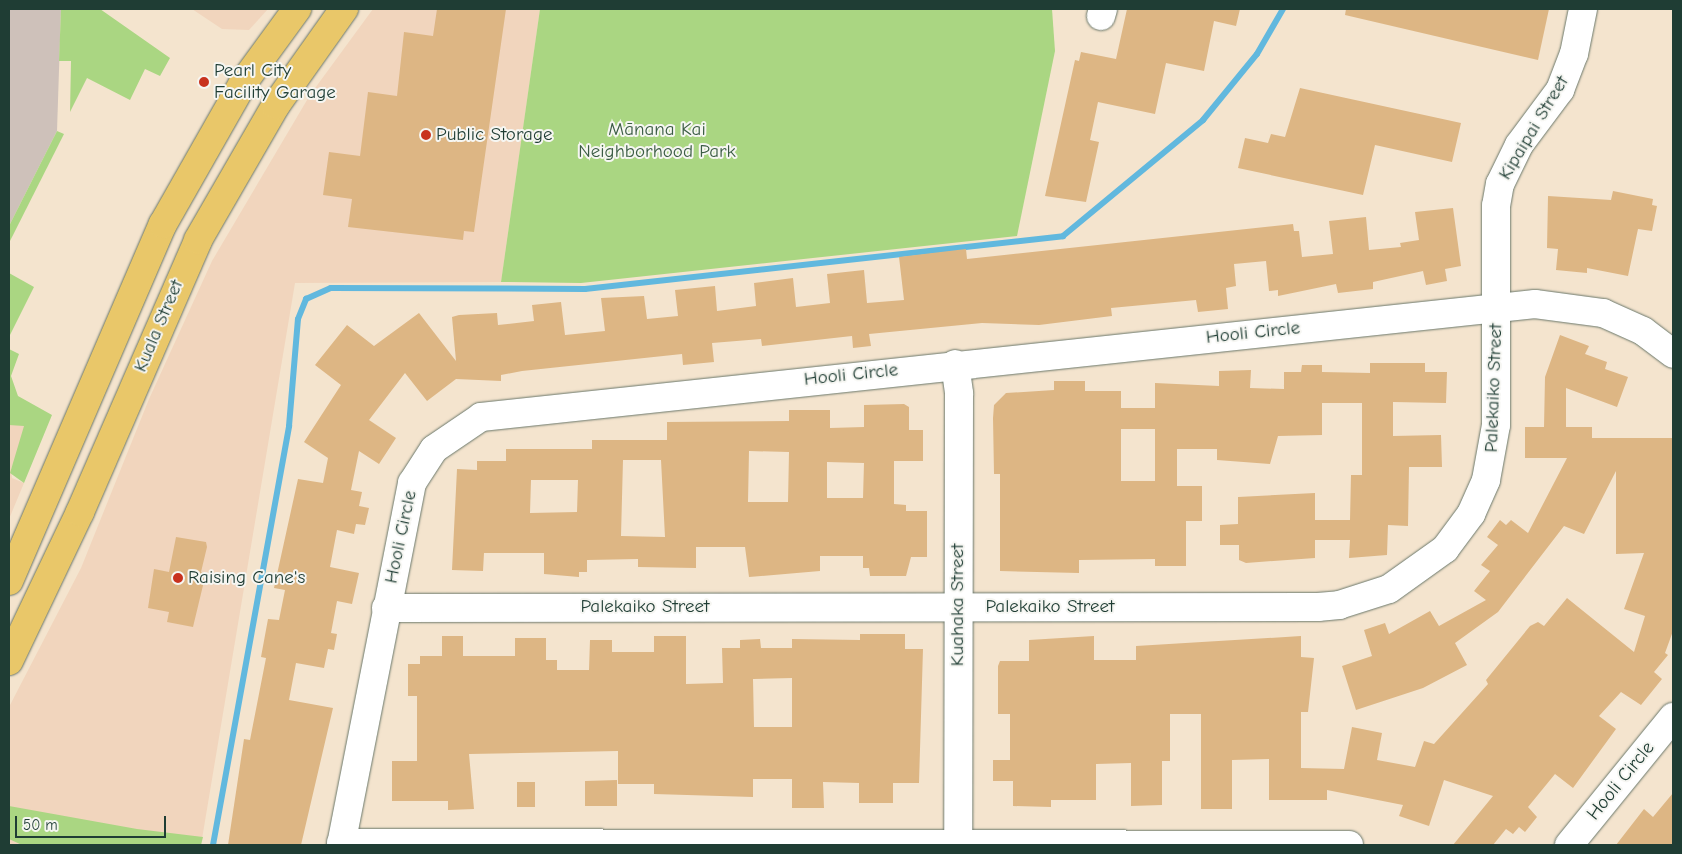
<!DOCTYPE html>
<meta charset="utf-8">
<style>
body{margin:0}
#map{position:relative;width:1682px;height:854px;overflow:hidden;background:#f4e4ce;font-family:"Comic Neue",sans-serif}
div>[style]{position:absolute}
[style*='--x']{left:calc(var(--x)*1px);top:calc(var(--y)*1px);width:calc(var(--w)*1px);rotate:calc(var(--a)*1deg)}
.built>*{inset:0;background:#f1d5bd}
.industrial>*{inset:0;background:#cec1ba}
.green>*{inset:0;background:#aad682}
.stream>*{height:6px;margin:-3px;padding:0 3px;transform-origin:3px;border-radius:3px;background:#61b8de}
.building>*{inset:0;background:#ddb684}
.roads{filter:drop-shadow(0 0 1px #6a776a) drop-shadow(0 0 1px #6a776a)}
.minor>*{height:28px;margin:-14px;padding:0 14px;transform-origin:14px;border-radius:14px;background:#fff}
.major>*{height:28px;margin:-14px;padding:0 14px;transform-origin:14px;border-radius:14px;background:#e9c769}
.dots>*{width:14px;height:14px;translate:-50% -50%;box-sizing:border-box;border:2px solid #f6f6f2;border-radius:50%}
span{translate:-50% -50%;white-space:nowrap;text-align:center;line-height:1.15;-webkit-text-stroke:4px #f6f6f2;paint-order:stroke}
.poi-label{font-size:19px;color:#1f3d34}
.left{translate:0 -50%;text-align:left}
.street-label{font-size:19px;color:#1f3d34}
.park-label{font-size:19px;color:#3b5c44}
.frame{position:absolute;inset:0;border:10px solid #1f3d34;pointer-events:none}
.scale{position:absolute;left:15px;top:816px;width:151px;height:22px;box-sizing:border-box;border:2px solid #1f3d34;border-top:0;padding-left:6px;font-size:15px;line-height:18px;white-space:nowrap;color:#1f3d34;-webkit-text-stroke:4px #f6f6f2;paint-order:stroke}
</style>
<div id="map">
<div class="built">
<i style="clip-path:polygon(192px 9px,268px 9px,249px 30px,222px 29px)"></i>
<i style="clip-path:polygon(373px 9px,540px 9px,501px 282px,295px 283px,201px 845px,9px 845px,9px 707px,81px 568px,149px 399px,212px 261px,310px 95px)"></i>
<i style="clip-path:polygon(9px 425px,24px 425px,24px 438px,11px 469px,12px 478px,24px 483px,9px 519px)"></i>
</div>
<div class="industrial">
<i style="clip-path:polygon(9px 9px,61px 9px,57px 131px,9px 226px)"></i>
</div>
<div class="green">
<i style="clip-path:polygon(61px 9px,100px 9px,170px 58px,160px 76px,145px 69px,130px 100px,87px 78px,70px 112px,71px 61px,59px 61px)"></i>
<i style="clip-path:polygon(540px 9px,1052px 9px,1055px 51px,1017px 236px,581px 283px,501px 282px)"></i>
<i style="clip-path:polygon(57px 131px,64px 134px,9px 243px,9px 226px)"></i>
<i style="clip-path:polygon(9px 273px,34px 287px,9px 337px)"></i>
<i style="clip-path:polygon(9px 349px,19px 354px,11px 376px,18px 396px,52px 415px,24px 483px,10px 473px,24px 426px,9px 425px)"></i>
<i style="clip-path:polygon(9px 806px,137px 829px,203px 837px,201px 845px,22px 845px,9px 839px)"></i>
</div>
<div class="stream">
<i style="--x:213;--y:845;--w:426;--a:-79.7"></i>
<i style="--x:289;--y:426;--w:107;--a:-85.2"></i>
<i style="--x:298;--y:319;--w:22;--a:-68"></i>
<i style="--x:306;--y:299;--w:27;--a:-24"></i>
<i style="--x:331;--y:288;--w:254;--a:0.2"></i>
<i style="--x:585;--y:289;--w:481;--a:-6.3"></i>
<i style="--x:1063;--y:236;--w:182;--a:-39.6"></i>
<i style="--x:1203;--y:120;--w:85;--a:-50.7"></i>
<i style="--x:1257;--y:54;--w:52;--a:-60"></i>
</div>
<div class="building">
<i style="clip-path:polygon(437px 9px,506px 9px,474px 232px,464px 231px,463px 240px,348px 227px,352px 199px,323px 195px,329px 152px,360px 156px,368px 92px,397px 96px,404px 32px,433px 36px)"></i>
<i style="clip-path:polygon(1127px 9px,1240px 9px,1236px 26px,1214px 21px,1204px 71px,1166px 63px,1155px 114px,1098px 102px,1090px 140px,1099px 142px,1086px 202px,1045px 196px,1075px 60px,1079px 61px,1081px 52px,1116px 59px)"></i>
<i style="clip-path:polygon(1346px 9px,1549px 9px,1538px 60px,1345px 15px)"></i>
<i style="clip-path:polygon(1300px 88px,1461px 123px,1452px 162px,1375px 145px,1363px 195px,1238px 168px,1245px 138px,1268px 143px,1271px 134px,1285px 137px)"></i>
<i style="clip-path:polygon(1613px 191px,1653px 199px,1652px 205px,1657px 206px,1652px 231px,1638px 229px,1628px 276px,1587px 268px,1587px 273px,1556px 270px,1558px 249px,1547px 248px,1548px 196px,1611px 200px)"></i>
<i style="clip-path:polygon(1453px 208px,1461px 266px,1445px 269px,1447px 281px,1426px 285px,1423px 271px,1373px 282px,1373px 289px,1338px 293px,1336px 284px,1278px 296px,1278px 290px,1269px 291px,1266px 261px,1234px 264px,1236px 286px,1226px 288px,1228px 309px,1198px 312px,1196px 300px,1111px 308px,1112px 316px,1039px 325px,982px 323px,869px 334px,871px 346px,853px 348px,852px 336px,762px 346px,761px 339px,712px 343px,714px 362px,683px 365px,682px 354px,522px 371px,501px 375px,501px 381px,456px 379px,427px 401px,405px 373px,369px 420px,396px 438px,379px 464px,359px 451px,351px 490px,362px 492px,359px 506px,369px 508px,365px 525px,356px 524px,354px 534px,337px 530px,330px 567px,359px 573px,352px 604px,337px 601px,331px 633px,337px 634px,334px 650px,328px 649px,324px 668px,296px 663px,289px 700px,333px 708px,301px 845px,228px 845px,244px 739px,250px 740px,266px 658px,261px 657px,268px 619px,279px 620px,285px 590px,274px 588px,298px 479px,323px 483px,328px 458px,304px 442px,341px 385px,315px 365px,347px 325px,374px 346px,419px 313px,456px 361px,452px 317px,459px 315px,497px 313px,498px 325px,534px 321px,532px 305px,561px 302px,565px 335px,605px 331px,601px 298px,644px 296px,647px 319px,678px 316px,675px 290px,715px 286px,717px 311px,756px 306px,754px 283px,793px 278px,796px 307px,830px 303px,827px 274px,864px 270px,867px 303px,904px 300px,899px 257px,966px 249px,967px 259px,1293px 224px,1294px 231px,1299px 231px,1302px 257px,1333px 254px,1329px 221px,1366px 217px,1369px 250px,1401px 247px,1400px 243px,1419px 240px,1415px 212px)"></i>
<i style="clip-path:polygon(1560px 335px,1589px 346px,1585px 354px,1607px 362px,1605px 369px,1628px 377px,1617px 407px,1566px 388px,1566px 427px,1592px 427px,1592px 438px,1673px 438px,1673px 631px,1665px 653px,1668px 655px,1654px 672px,1662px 679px,1641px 705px,1621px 692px,1599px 716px,1616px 729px,1573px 788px,1555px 774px,1528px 807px,1537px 817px,1525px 832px,1519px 827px,1513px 834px,1506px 829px,1493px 845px,1453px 845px,1493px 796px,1444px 780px,1429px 826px,1399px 816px,1403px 805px,1327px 790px,1327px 800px,1269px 800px,1269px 759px,1232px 760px,1232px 809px,1201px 809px,1201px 714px,1170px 714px,1170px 761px,1162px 761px,1162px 805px,1131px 806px,1131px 763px,1096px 764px,1096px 800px,1051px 800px,1051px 807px,1013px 806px,1013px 781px,993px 781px,993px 760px,1010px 760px,1010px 714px,998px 714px,998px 666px,1000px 661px,1029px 661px,1029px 640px,1094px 636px,1094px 660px,1136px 660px,1136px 646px,1301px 636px,1301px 657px,1314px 658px,1308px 712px,1301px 712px,1301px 768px,1344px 769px,1352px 727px,1382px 733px,1377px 760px,1415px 767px,1424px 741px,1434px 744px,1488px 684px,1486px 680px,1530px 626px,1538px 622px,1544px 626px,1567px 598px,1634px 652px,1645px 616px,1624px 609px,1644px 553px,1616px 554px,1616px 471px,1584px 534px,1564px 526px,1498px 612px,1455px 643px,1467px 665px,1423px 688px,1356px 710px,1342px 666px,1372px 656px,1364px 630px,1385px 623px,1389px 634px,1430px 611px,1439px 626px,1486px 600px,1474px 591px,1490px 571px,1481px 565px,1498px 545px,1487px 537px,1500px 520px,1506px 525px,1511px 520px,1528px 533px,1567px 458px,1525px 458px,1525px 427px,1544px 427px,1545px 377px)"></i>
<i style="clip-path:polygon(evenodd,1370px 363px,1425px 363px,1425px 372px,1447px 372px,1446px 403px,1393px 402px,1393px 436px,1441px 435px,1442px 467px,1409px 467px,1408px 526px,1388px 525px,1387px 555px,1349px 558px,1350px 540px,1315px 540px,1315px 558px,1246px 563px,1239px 560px,1239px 545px,1220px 545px,1220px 525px,1238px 524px,1238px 497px,1315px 493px,1315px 520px,1350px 520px,1351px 475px,1362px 475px,1362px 403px,1322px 403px,1322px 435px,1278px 436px,1270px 464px,1217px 460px,1217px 449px,1177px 449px,1177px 486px,1202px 486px,1202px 521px,1186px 521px,1186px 566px,1155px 566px,1155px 559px,1079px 560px,1079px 573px,1000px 571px,1000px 474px,994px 474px,993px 418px,994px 405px,1006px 393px,1054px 390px,1054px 381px,1085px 381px,1085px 391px,1121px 391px,1121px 408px,1155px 408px,1155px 383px,1219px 386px,1219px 371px,1251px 370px,1250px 388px,1284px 389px,1284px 372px,1301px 372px,1302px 365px,1322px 365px,1322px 372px,1370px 373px,1370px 363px,1121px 429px,1155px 429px,1155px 481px,1121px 481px,1121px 429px)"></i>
<i style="clip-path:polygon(evenodd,904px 404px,909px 407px,909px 430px,923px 430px,923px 461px,894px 461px,894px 504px,906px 505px,906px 511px,927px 511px,927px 557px,911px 557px,906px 576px,870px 576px,869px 568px,863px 568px,863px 556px,820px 556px,820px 571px,749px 577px,745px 547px,696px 547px,696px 568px,638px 567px,638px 559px,587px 560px,587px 572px,579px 572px,579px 577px,544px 574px,544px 553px,484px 553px,483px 571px,452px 570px,457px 469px,477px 470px,477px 461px,506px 461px,506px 449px,592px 449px,592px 440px,667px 440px,667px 422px,789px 421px,789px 410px,830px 410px,830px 428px,864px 427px,864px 405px,904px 404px,749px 451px,789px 452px,788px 502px,748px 502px,749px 451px,904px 404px,623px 460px,661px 460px,665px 537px,621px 536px,623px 460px,904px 404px,827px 462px,864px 463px,863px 498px,827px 498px,827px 462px,904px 404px,531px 480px,578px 480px,577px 512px,530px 513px,531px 480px)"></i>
<i style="clip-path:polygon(176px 537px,206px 542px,207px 547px,201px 572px,206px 573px,193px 627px,167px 622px,169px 612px,148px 608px,154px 569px,169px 572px)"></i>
<i style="clip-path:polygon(evenodd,860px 634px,905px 634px,905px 649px,923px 649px,919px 783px,893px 783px,893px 803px,859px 803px,859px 783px,823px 782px,824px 808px,792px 808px,792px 779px,753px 779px,753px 797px,654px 794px,654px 784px,618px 784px,618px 751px,469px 754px,474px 809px,448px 810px,448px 801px,392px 801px,392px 761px,417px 761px,417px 696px,408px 696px,408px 664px,420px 664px,420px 656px,442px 656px,442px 636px,463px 636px,463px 656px,515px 656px,515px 638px,546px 638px,546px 660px,557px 660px,557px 670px,589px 670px,590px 640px,612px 640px,612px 652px,654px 652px,654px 636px,686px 636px,686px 684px,723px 683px,722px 648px,740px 648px,740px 640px,760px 639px,761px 648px,792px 648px,792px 639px,860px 640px,860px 634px,792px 678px,792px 727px,754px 727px,753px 679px,792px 678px)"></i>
<i style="clip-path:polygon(617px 780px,617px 806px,585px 806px,585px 781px)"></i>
<i style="clip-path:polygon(517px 782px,535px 782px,535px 807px,517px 807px)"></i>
<i style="clip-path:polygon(1673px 793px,1673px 845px,1616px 845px,1644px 809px,1653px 817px)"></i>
</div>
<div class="roads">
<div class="minor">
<i style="--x:1101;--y:16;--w:7;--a:-74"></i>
<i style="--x:955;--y:364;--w:30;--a:82"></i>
<i style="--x:959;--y:394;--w:451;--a:90.1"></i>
<i style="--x:386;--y:608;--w:932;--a:-0.06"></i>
<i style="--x:1318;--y:607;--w:21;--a:-5"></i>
<i style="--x:1339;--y:605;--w:52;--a:-17.7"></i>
<i style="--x:1389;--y:589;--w:69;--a:-35.5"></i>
<i style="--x:1445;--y:549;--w:44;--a:-53.4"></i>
<i style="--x:1471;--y:514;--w:37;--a:-66"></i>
<i style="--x:1486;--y:480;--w:56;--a:-79.7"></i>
<i style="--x:1496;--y:425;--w:219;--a:-90"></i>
<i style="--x:1496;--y:206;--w:22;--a:-80"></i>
<i style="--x:1500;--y:184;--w:43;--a:-64"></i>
<i style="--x:1519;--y:145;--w:69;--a:-53.3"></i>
<i style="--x:1560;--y:90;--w:39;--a:-69"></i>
<i style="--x:1574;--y:54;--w:46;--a:-78.7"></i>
<i style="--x:341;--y:843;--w:1008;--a:0.11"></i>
<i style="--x:341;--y:845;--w:369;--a:-78.9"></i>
<i style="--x:412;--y:483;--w:40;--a:-57.1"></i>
<i style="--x:434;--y:449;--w:57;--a:-34.2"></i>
<i style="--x:481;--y:417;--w:1060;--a:-6.12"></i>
<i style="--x:1535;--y:304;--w:69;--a:7.5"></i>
<i style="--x:1603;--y:313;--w:44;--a:24.2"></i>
<i style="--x:1643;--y:331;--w:38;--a:37"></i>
<i style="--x:1569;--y:845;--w:165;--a:-50.9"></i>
</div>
<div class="major">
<i style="--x:9;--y:581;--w:389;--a:-66.7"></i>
<i style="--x:163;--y:224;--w:162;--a:-60.4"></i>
<i style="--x:243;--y:83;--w:92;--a:-53.9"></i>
<i style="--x:9;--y:661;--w:165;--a:-64.5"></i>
<i style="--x:80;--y:512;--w:296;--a:-66.5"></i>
<i style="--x:198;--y:240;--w:156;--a:-60"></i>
<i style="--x:276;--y:105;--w:118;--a:-54.7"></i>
</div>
</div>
<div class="dots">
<i style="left:204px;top:82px;background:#c8321e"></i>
<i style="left:426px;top:135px;background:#c8321e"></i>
<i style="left:178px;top:578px;background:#c8321e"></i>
</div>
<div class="poi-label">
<span class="left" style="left:214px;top:82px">Pearl City<br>Facility Garage</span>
<span class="left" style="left:436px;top:135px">Public Storage</span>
<span class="left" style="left:188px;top:578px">Raising Cane's</span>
</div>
<div class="street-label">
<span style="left:1534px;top:128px;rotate:-59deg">Kipaipai Street</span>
<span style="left:159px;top:326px;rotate:-67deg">Kuala Street</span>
<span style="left:1253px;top:333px;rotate:-6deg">Hooli Circle</span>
<span style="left:851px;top:375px;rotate:-6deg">Hooli Circle</span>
<span style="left:1494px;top:388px;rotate:-88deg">Palekaiko Street</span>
<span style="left:401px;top:537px;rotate:-78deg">Hooli Circle</span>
<span style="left:958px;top:605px;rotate:-90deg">Kuahaka Street</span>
<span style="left:645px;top:607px">Palekaiko Street</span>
<span style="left:1050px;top:607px">Palekaiko Street</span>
<span style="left:1621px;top:781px;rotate:-51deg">Hooli Circle</span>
</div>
<div class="park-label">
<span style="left:657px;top:141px">Mānana Kai<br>Neighborhood Park</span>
</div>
<div class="frame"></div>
<div class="scale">50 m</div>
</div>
